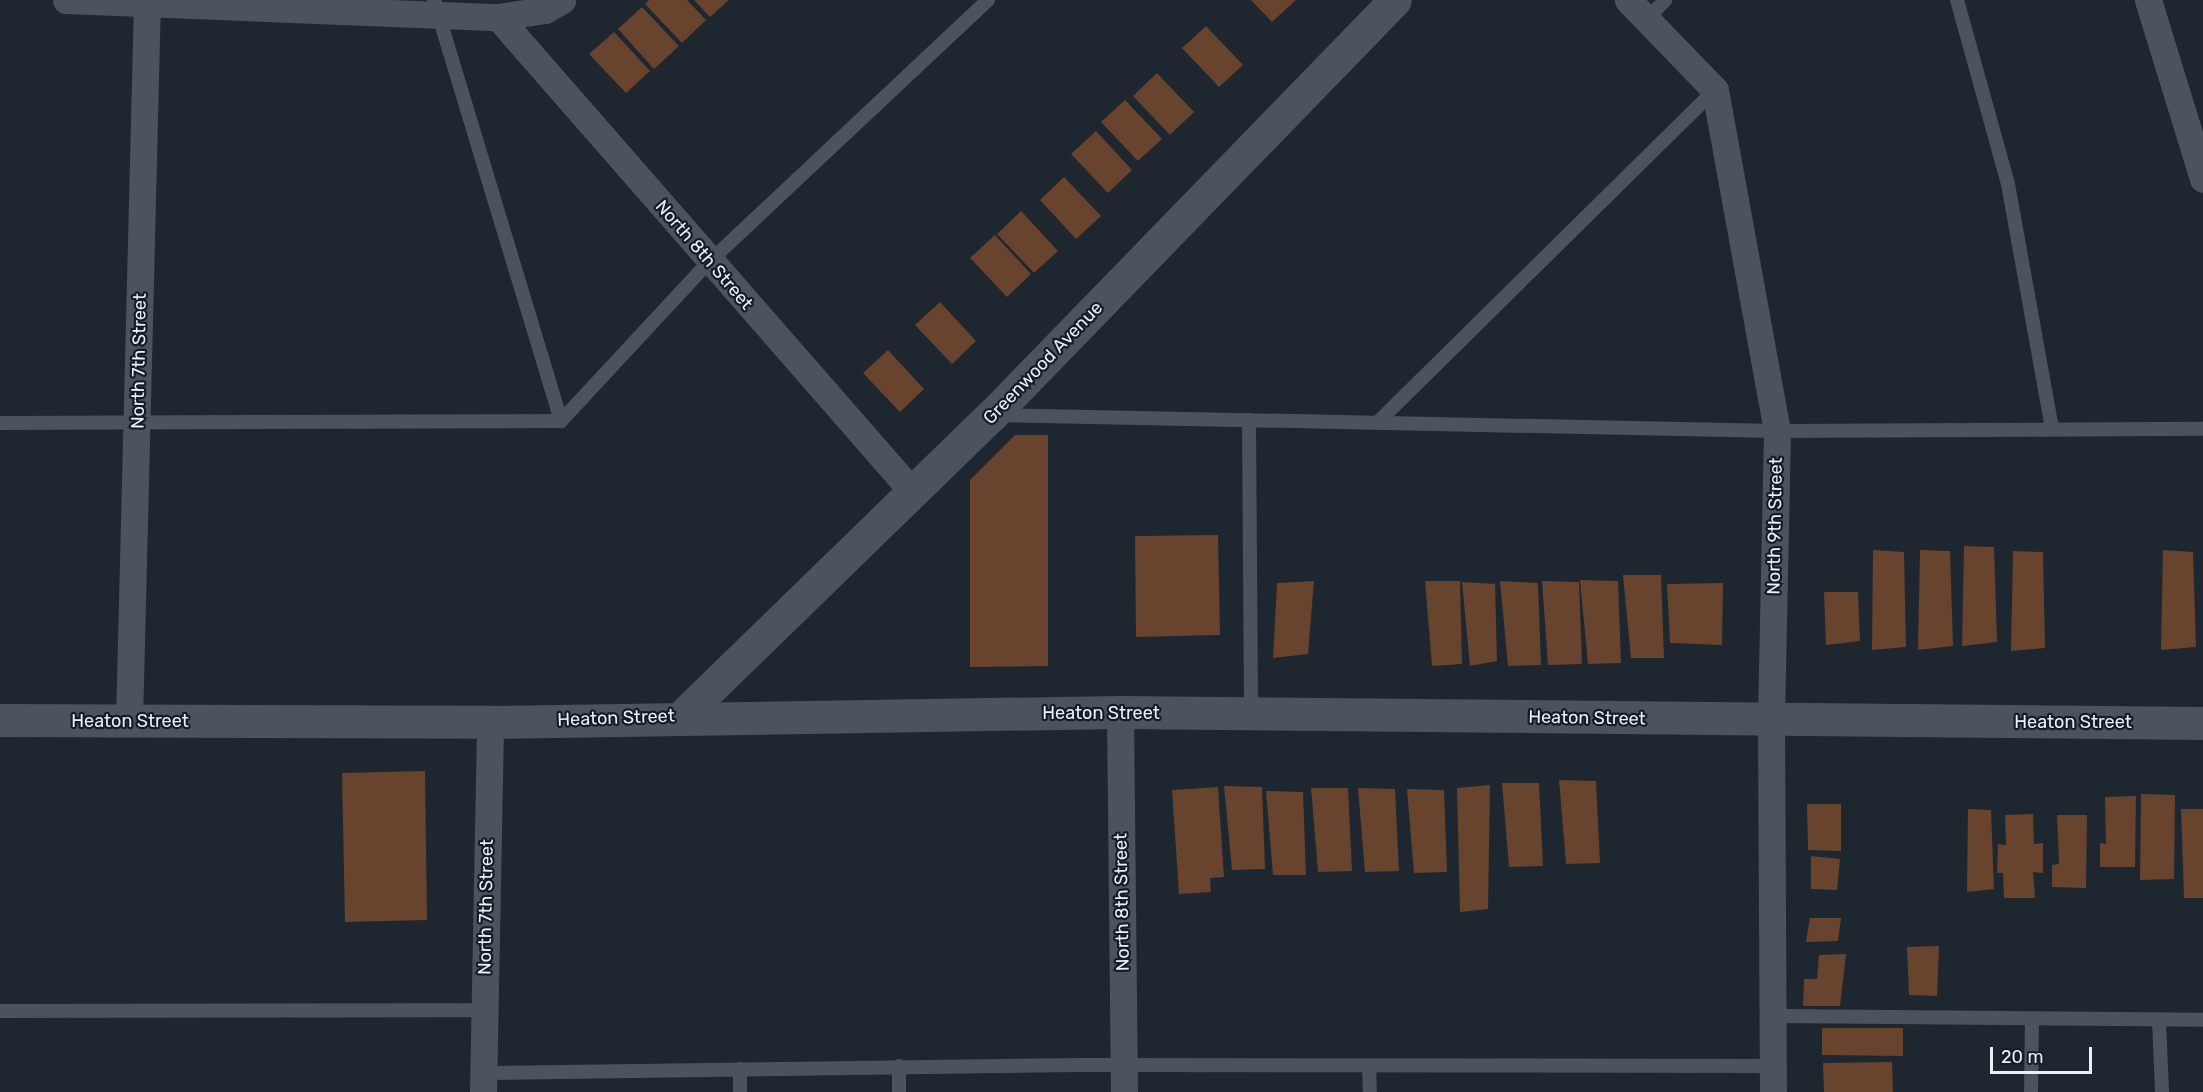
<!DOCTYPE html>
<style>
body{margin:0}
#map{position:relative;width:2203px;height:1092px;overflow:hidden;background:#1e2630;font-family:Rubik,sans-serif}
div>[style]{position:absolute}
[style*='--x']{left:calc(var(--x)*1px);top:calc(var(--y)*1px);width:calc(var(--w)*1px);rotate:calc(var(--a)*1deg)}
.building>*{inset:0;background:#68432e}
.service>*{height:14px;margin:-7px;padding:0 7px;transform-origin:7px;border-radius:7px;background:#4b535f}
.minor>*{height:27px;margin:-13.5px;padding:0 13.5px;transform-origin:13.5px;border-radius:13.5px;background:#4b535f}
.tertiary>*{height:33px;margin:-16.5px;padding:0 16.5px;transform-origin:16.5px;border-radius:16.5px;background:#4b535f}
span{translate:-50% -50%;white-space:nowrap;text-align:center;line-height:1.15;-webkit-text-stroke:4.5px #151c26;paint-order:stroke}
.street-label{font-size:18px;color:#ebf0f7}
.scale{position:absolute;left:1990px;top:1047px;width:102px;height:27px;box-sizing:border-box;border:3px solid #ebf0f7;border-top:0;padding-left:8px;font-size:18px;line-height:21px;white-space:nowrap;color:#ebf0f7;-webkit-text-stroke:4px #151c26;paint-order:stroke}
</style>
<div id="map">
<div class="building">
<i style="clip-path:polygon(649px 0,687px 0,706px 20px,682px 43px,645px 4px)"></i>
<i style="clip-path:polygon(694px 0,729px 0,710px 17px)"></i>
<i style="clip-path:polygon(1251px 0,1296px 0,1272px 22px)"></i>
<i style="clip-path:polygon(642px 7px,679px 46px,654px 69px,618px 29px)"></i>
<i style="clip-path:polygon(1206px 26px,1243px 65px,1219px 87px,1182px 48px)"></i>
<i style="clip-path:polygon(614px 32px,650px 71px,626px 93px,589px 54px)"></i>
<i style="clip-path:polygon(1157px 73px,1194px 112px,1170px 135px,1133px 96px)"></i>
<i style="clip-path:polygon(1125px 100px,1162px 139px,1138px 161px,1101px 122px)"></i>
<i style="clip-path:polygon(1096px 131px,1132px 170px,1108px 193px,1071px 154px)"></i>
<i style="clip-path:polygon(1064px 177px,1101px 216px,1076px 239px,1040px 200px)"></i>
<i style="clip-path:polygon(1021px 211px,1058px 251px,1034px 273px,997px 234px)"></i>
<i style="clip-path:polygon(995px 235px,1031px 274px,1007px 297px,970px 258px)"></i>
<i style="clip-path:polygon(940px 302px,976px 341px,952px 364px,915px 325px)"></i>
<i style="clip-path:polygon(888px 350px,924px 389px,900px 412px,863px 373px)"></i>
<i style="clip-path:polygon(1015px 435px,1048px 435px,1048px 666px,970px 667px,970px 480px)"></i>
<i style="clip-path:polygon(1218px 535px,1220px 635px,1136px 637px,1135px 536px)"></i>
<i style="clip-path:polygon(1964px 546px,1994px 547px,1997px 642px,1962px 646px)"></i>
<i style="clip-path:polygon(1873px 550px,1904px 552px,1906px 647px,1872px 650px)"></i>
<i style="clip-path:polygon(1920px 550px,1950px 551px,1953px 646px,1918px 650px)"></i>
<i style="clip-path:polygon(2163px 550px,2193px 552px,2196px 647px,2161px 650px)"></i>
<i style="clip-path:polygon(2013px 551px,2043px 552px,2045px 648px,2011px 651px)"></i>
<i style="clip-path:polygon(1623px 575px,1661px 575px,1664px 658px,1631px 658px)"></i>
<i style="clip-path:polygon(1580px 580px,1618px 581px,1621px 663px,1588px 664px)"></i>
<i style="clip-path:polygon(1314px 581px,1308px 654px,1273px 658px,1277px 583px)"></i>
<i style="clip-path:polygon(1425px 581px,1460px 581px,1462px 664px,1432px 666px)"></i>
<i style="clip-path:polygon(1500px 581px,1538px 583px,1541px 665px,1508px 666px)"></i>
<i style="clip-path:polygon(1542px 581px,1579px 582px,1582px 664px,1548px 665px)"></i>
<i style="clip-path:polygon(1462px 582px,1495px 584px,1497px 661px,1470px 666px)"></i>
<i style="clip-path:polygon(1723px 583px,1722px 645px,1670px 643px,1667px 584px)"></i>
<i style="clip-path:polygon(1824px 592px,1858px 592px,1860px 641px,1826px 645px)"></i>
<i style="clip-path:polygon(425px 771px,427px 920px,345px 922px,342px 773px)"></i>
<i style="clip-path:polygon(1559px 780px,1596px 781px,1600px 863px,1566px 864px)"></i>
<i style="clip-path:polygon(1502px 783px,1539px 783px,1543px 866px,1509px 867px)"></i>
<i style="clip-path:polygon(1490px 785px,1488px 909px,1460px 912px,1457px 788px)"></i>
<i style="clip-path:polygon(1224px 786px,1262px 787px,1265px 869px,1232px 870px)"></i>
<i style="clip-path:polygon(1218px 787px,1224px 877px,1210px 878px,1211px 892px,1179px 894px,1172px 790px)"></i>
<i style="clip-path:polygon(1311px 788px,1348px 788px,1352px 871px,1318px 872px)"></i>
<i style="clip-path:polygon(1358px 788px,1395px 789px,1399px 871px,1365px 872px)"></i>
<i style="clip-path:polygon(1407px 789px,1444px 790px,1447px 872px,1414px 873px)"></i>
<i style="clip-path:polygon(1266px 791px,1303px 792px,1306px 875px,1273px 875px)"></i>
<i style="clip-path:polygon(2141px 794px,2175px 795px,2174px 879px,2140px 880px)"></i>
<i style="clip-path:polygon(2136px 796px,2135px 867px,2100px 867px,2100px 843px,2106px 844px,2105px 797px)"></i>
<i style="clip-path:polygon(1807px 804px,1841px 804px,1841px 851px,1808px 850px)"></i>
<i style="clip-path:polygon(1968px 809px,1991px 810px,1994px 889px,1967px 892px)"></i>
<i style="clip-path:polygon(2181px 809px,2203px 809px,2203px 898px,2184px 898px)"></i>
<i style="clip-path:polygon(2033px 814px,2034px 844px,2043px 843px,2043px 873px,2033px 872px,2035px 898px,2004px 898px,2003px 873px,1997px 873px,1998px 844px,2006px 845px,2005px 815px)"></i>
<i style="clip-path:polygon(2057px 815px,2087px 815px,2086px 888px,2052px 887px,2052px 865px,2059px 864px)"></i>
<i style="clip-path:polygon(1811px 856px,1840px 859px,1837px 890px,1811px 889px)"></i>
<i style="clip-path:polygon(1810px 918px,1841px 918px,1838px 941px,1806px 942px)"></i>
<i style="clip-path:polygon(1939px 946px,1937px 996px,1909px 995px,1907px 947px)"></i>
<i style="clip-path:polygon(1846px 954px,1840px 1006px,1803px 1006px,1804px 979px,1817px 979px,1819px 955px)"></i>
<i style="clip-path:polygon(1822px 1028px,1903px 1028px,1903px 1056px,1822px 1055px)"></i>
<i style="clip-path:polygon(1892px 1062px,1893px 1092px,1824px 1092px,1823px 1063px)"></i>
</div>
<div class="service">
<i style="--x:434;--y:0;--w:440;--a:73.2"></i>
<i style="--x:1957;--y:0;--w:191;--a:74.5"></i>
<i style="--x:2008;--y:184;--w:249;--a:79.8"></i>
<i style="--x:1646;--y:20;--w:28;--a:-46"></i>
<i style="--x:997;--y:415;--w:780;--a:1.18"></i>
<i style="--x:1777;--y:431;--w:426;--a:-0.3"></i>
<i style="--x:1249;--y:420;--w:294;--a:89.6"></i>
<i style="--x:0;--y:423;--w:561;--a:-0.2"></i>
<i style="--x:561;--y:421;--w:217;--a:-47.1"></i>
<i style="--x:709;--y:262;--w:383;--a:-43.2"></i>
<i style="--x:1377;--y:423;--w:474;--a:-44.6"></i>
<i style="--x:0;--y:1011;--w:484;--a:-0.1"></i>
<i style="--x:1772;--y:1016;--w:431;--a:0.5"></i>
<i style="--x:2159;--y:1020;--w:72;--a:87.6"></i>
<i style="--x:899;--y:1066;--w:26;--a:90"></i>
<i style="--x:1369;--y:1066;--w:26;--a:88"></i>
<i style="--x:740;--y:1069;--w:23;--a:90"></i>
<i style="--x:483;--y:1073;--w:599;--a:-0.77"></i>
<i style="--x:1082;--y:1065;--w:691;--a:0.08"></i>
<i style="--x:2031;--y:1092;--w:73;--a:-89.2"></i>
</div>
<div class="minor">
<i style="--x:66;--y:0;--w:432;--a:2.3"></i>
<i style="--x:498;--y:17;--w:48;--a:-8.5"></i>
<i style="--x:545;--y:10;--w:20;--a:-30"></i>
<i style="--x:1628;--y:0;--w:125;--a:46"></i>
<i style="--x:1715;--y:90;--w:347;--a:79.7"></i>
<i style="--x:1777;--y:431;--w:289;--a:91.2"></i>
<i style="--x:1771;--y:720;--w:372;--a:89.7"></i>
<i style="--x:2148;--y:0;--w:187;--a:72.9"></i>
<i style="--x:498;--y:17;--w:629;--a:48.87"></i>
<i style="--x:1120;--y:712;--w:380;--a:89.4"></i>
<i style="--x:129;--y:721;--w:721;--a:-88.57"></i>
<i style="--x:483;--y:1092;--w:370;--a:-88.9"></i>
</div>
<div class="tertiary">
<i style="--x:681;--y:717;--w:434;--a:-44.2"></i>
<i style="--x:992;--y:415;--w:578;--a:-45.84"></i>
<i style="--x:0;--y:720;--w:490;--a:0.2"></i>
<i style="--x:490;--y:722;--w:630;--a:-0.91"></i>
<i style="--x:1120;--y:712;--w:1083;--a:0.58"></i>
</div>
<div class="street-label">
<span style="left:704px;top:255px;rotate:49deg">North 8th Street</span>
<span style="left:139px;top:361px;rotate:-89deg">North 7th Street</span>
<span style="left:1043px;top:363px;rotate:-46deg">Greenwood Avenue</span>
<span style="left:1775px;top:526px;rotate:-89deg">North 9th Street</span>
<span style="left:1101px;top:713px">Heaton Street</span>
<span style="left:616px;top:718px;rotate:-2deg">Heaton Street</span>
<span style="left:1587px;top:718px;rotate:1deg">Heaton Street</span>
<span style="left:130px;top:721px">Heaton Street</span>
<span style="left:2073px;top:722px">Heaton Street</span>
<span style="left:1122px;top:902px;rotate:-91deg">North 8th Street</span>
<span style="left:486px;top:907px;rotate:-89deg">North 7th Street</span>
</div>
<div class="scale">20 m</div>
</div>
